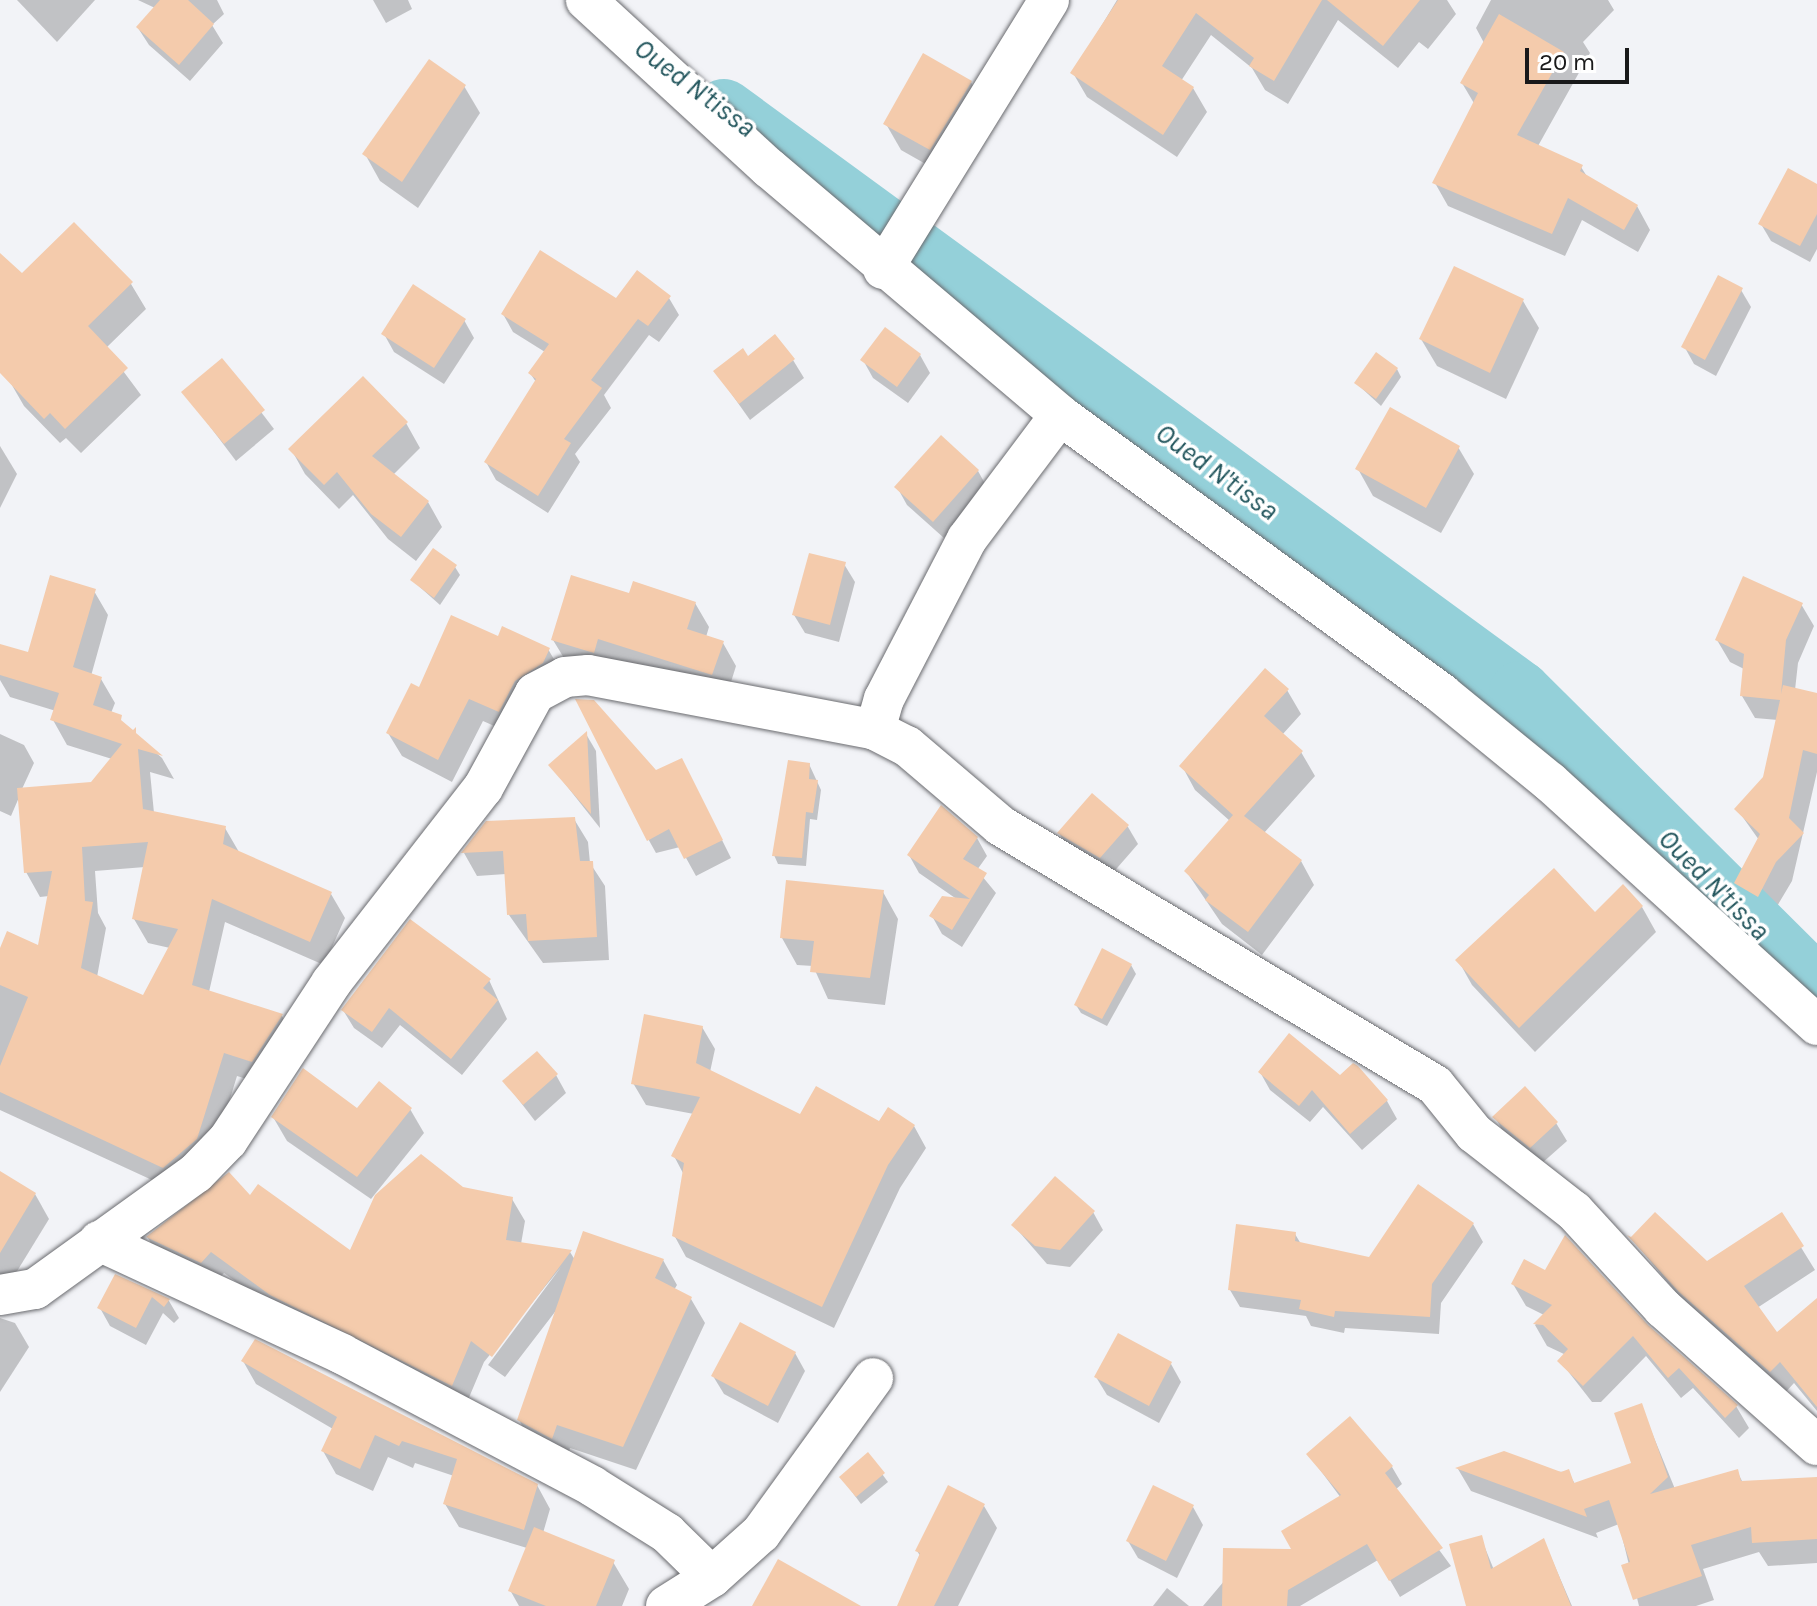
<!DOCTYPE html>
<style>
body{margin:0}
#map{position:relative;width:1817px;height:1606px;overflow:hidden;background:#f2f3f7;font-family:Karla,sans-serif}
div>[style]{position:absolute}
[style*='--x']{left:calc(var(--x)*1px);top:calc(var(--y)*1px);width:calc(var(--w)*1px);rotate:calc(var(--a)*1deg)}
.shadow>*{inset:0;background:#0003}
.river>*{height:62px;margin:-31px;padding:0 31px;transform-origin:31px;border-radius:31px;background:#94d0d9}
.building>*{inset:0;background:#f4cbac}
.roads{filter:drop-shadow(0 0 2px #6a6b6f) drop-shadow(0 0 2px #6a6b6f)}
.minor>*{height:40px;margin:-20px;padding:0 20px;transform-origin:20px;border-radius:20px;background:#fff}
span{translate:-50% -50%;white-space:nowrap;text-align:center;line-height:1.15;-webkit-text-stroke:7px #fff;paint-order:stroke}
.water-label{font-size:28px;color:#23565d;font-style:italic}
.scale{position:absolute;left:1525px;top:48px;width:104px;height:36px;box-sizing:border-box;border:4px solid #19191a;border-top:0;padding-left:10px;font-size:24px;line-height:28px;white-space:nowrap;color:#19191a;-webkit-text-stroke:6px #fff;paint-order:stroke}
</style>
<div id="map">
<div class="shadow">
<i style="clip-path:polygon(17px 0,95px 0,57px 42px)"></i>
<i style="clip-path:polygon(138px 0,217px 0,224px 14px,212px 25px,223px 43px,190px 81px,149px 45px,138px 28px,155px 8px)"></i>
<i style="clip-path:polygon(373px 0,408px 0,412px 9px,386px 23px)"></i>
<i style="clip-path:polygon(1117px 0,1447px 0,1456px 14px,1428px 49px,1419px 42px,1398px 68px,1338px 20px,1288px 104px,1265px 90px,1252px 68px,1211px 35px,1181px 81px,1193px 88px,1207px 112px,1177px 157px,1087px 97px,1073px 73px)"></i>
<i style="clip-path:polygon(1491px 0,1608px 0,1614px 10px,1583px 42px,1590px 53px,1538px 146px,1581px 167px,1588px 178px,1637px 206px,1650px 230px,1638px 252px,1582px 220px,1565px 256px,1448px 206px,1435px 183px,1475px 105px,1462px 83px,1484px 43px,1476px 28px)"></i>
<i style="clip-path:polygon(971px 82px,986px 109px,945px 175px,901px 150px,886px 124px)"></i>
<i style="clip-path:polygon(464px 86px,480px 113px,418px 208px,380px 181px,365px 154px)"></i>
<i style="clip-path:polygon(1817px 186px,1817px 249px,1810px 262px,1771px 241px,1761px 224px)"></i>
<i style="clip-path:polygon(0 256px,22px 276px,131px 284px,146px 309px,106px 348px,141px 395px,81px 453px,66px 438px,60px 443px,24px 406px,9px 380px,0 348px)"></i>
<i style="clip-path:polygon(1455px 268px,1523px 301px,1539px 328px,1506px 399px,1437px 366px,1421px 339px)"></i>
<i style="clip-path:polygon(1741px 290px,1751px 307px,1716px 376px,1694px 364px,1684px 346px)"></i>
<i style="clip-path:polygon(669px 298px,679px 315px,659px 342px,649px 335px,604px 395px,611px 408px,575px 454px,580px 462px,548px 513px,496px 480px,486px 462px,536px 382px,530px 373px,545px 352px,513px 332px,503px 314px)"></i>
<i style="clip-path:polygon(464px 320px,474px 338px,444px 384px,394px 352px,384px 334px)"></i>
<i style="clip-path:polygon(920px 355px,930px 373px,908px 403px,873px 378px,863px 360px)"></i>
<i style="clip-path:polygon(748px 359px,793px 360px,804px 378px,750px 420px,716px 372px)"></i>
<i style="clip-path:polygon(222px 361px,274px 429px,236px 461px,184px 392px)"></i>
<i style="clip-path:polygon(1397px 369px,1401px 377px,1381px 406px,1356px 383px)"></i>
<i style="clip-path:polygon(406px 423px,420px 448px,393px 475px,428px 502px,442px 527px,416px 561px,388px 539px,353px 495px,339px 509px,305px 474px,291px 449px)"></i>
<i style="clip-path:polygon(0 446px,17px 474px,0 508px)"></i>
<i style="clip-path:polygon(1458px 447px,1474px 474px,1441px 533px,1373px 496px,1358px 469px)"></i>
<i style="clip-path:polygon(978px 471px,988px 489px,944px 538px,907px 505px,897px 487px)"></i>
<i style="clip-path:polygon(844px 564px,855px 582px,839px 642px,805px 633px,794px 615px)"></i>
<i style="clip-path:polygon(455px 567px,460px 575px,440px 605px,413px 581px)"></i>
<i style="clip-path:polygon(evenodd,94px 591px,108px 615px,91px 676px,101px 679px,115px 703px,111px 713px,162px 758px,174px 779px,150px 772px,154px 813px,225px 828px,239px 852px,331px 894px,345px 918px,324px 965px,225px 922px,209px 992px,282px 1016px,296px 1040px,266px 1085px,237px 1076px,210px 1164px,178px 1192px,0 1110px,0 953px,40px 948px,49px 896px,40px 897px,26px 872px,20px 795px,11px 816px,0 811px,0 734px,24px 745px,34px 763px,22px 789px,92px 784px,112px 759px,67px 745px,53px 720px,56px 711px,10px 697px,0 680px,0 658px,29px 655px,94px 591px,145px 867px,134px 919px,148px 943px,170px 948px,144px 997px,97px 977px,106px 928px,98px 913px,95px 871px,145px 867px)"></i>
<i style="clip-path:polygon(630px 595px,695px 603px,709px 627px,706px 637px,723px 643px,736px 666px,726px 698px,567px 663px,553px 640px)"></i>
<i style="clip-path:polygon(1801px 604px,1814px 626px,1798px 663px,1795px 690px,1817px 695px,1817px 772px,1792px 881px,1770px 918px,1748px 905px,1736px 883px,1759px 840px,1737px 809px,1765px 778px,1778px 720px,1755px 718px,1742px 696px,1744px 669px,1730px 662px,1717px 640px)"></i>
<i style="clip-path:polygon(499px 639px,548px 649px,562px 673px,512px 734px,483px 721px,452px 782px,402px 756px,388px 733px,420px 690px)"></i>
<i style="clip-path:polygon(1287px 690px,1301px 714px,1282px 735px,1301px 752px,1315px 776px,1264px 833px,1301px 861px,1314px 885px,1262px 955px,1222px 924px,1186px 871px,1230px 821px,1195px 790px,1182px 766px)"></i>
<i style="clip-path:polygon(586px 734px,596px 751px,600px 828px,551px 766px)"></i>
<i style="clip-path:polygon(809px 764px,821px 790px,817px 820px,810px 819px,806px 866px,778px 864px,774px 855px)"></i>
<i style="clip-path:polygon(656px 773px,691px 778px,731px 858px,696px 876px,680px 847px,656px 853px,646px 835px)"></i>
<i style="clip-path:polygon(1093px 795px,1128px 827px,1138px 844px,1111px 875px,1069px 850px,1059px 833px)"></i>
<i style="clip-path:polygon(574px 819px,588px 842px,590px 863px,605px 886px,609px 960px,543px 963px,509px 915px,506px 874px,477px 876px,464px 853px,487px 823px)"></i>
<i style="clip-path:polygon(977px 838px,987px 856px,977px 870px,996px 893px,962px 947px,942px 934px,932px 916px,958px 900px,919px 873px,909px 855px)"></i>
<i style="clip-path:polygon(883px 892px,898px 919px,885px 1005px,828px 999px,813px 966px,797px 965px,782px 938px)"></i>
<i style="clip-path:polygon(1642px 907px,1656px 932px,1535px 1052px,1472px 985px,1458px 960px,1595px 914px)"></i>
<i style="clip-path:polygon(1131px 965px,1136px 974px,1107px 1026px,1081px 1013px,1076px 1005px)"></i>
<i style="clip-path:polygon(489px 980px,507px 1019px,462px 1075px,400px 1025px,382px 1048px,354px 1028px,343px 1010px)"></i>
<i style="clip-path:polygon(702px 1027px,715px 1049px,710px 1072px,801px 1117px,914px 1126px,926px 1148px,900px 1188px,834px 1328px,686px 1257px,674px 1235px,684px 1175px,674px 1156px,694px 1114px,646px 1105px,633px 1083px)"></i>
<i style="clip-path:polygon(1260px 1072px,1340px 1077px,1387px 1101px,1397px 1119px,1362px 1150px,1323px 1107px,1310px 1122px,1270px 1090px)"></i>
<i style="clip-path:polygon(556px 1075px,566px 1093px,535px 1121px,505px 1082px)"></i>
<i style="clip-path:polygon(410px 1109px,424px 1133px,371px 1199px,287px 1141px,273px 1117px)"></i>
<i style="clip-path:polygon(1495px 1117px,1556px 1123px,1567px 1141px,1541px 1164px,1505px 1135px)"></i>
<i style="clip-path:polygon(0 1173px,35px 1194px,49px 1219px,0 1299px)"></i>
<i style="clip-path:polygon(462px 1189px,512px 1199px,525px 1221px,521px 1244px,570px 1252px,575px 1260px,663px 1260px,677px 1285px,674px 1290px,691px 1299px,705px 1323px,636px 1470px,570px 1448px,566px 1462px,533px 1445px,519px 1420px,558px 1308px,505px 1377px,488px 1365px,561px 1267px,484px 1362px,465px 1407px,285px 1317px,224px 1273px,214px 1284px,161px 1260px,148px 1238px,250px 1198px,351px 1254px)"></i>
<i style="clip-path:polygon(1093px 1212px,1103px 1230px,1070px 1267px,1047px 1264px,1014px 1226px)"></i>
<i style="clip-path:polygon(1781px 1215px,1815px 1270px,1757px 1308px,1777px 1335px,1817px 1301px,1817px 1411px,1794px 1383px,1784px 1394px,1694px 1314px,1632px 1239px,1706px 1264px)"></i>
<i style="clip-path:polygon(1473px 1224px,1483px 1242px,1441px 1303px,1439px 1334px,1345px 1328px,1344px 1333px,1311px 1326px,1306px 1316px,1240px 1307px,1230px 1290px,1295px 1234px,1301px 1244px,1370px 1260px)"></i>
<i style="clip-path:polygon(116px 1276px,169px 1301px,179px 1318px,174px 1323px,163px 1313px,146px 1345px,110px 1326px,100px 1308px)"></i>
<i style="clip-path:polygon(1513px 1284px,1646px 1326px,1736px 1406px,1749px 1428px,1739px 1438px,1693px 1388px,1681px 1398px,1646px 1356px,1601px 1402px,1592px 1402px,1560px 1361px,1566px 1355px,1547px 1346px,1535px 1325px,1544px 1315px,1526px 1306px)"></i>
<i style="clip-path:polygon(0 1318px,15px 1323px,29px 1347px,0 1392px)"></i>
<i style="clip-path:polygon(795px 1353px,805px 1371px,778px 1423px,724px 1394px,713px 1376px)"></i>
<i style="clip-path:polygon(243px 1361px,537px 1485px,550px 1509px,543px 1533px,613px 1562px,629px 1589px,622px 1606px,519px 1606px,510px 1590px,527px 1548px,459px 1527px,445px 1504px,454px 1476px,415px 1463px,413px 1468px,388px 1457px,373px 1491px,336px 1474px,323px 1451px,333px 1429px,256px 1384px)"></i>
<i style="clip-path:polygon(1171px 1364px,1181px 1382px,1159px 1423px,1107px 1395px,1096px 1377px)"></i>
<i style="clip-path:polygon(1641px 1406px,1675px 1489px,1737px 1471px,1743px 1483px,1817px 1479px,1817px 1563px,1768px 1566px,1759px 1552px,1703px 1569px,1714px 1600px,1696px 1606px,1639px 1606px,1619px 1524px,1596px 1533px,1598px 1538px,1471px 1491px,1458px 1469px,1568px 1472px,1575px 1484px,1634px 1464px)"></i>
<i style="clip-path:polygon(868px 1455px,888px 1482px,861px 1504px,841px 1477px)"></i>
<i style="clip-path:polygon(1309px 1455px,1392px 1467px,1402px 1484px,1395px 1490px,1451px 1566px,1400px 1597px,1378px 1560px,1300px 1606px,1203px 1606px,1225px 1580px,1295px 1551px,1341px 1498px)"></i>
<i style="clip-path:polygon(984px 1506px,997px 1528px,958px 1606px,899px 1606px,921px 1557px,917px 1551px)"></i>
<i style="clip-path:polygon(1193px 1507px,1203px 1525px,1177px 1578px,1138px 1558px,1128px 1541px)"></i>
<i style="clip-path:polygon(1481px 1538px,1494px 1570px,1544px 1541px,1572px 1606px,1468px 1606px)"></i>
<i style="clip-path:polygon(1167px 1588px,1189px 1606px,1153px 1606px)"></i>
</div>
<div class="river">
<i style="--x:724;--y:110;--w:986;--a:36.17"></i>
<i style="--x:1520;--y:692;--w:419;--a:44.8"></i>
</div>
<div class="building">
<i style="clip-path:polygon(160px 0,188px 0,214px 24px,179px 65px,136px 27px)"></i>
<i style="clip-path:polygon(1118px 0,1322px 0,1274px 81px,1249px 66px,1254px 58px,1196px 13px,1162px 66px,1194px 87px,1163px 135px,1070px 73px)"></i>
<i style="clip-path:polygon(1327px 0,1420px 0,1383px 46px)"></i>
<i style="clip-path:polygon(1499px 14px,1564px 52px,1517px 135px,1583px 165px,1580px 171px,1638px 205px,1624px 230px,1568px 198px,1552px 234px,1432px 183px,1478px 93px,1460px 83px)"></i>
<i style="clip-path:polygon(923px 53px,972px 81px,930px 150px,883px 124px)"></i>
<i style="clip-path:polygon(429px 59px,466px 85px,402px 182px,362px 154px)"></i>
<i style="clip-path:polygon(1788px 168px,1817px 184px,1817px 214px,1800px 246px,1758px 224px)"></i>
<i style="clip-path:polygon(74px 222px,133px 282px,88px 326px,128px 368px,65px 429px,50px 413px,44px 419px,0 373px,0 253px,22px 273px)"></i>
<i style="clip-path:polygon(540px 250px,616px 298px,637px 270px,671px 296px,648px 326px,638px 319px,591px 380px,602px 388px,564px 439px,571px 443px,538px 496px,484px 462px,536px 379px,528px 373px,549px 344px,501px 314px)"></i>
<i style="clip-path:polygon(1454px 266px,1524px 299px,1490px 373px,1419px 339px)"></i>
<i style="clip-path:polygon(1718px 275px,1743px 288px,1705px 360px,1681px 347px)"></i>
<i style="clip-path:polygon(413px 284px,466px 319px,434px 368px,381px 334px)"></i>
<i style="clip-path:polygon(885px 327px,921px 354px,897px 387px,860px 360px)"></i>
<i style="clip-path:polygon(775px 334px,795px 359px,739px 404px,713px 371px,743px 348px,748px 356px)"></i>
<i style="clip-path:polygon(1376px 352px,1398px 368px,1376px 399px,1354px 383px)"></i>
<i style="clip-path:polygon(222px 358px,265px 410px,224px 444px,181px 392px)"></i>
<i style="clip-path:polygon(363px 376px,408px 422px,372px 456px,429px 501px,401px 537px,371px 514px,337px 472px,324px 485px,288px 449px)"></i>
<i style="clip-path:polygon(1390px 407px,1460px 446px,1426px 508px,1355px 469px)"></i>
<i style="clip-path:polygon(941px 435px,979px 470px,933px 522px,894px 487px)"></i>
<i style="clip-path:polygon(433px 548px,457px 565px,434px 598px,410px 580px)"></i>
<i style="clip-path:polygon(809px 553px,846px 562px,830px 625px,792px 615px)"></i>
<i style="clip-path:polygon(evenodd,50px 575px,96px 589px,73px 667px,102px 677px,93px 705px,122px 715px,121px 720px,133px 730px,136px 727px,136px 733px,163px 756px,138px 749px,143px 809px,226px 826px,223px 844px,332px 892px,310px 942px,212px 899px,192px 985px,283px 1014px,252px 1062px,224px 1053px,197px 1139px,163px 1168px,0 1092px,0 1066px,28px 997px,0 985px,0 948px,7px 931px,38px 945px,52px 871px,24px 873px,17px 788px,91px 782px,122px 744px,50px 720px,59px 693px,0 675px,0 644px,28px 652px,50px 575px,148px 842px,132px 919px,178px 929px,143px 995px,81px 968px,93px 902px,85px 901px,82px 847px,148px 842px)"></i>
<i style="clip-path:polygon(571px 575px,629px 593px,633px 581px,696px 602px,687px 629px,724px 641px,712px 675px,598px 639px,594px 653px,551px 640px)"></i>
<i style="clip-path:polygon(1743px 576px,1803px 603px,1786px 640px,1781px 694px,1783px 685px,1817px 693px,1817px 754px,1803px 750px,1789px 818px,1804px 833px,1776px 862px,1758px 897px,1734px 883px,1760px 834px,1734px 809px,1763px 777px,1780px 700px,1740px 696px,1744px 654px,1715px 640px)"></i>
<i style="clip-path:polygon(451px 615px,498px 636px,502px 626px,550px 648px,543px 663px,515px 681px,499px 712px,469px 699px,438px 760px,386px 733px,411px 683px,419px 687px)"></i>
<i style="clip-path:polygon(1265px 668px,1289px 689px,1264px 716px,1303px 751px,1244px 816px,1302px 860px,1248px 932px,1205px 900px,1209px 895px,1184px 871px,1233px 815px,1179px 766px)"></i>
<i style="clip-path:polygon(575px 699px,594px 700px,656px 770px,682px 758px,723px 840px,684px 859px,669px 829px,647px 841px)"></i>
<i style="clip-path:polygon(587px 731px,591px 814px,548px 765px)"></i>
<i style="clip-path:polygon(788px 760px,810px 763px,809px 779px,818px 780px,813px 813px,806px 812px,802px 858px,772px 856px)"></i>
<i style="clip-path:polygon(1092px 793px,1129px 825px,1100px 858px,1057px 833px)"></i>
<i style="clip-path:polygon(941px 805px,978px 837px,963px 859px,987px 873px,952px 930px,929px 916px,942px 896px,970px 899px,907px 855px)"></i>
<i style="clip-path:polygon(575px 817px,580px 861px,593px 861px,597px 937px,528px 941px,526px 914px,507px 915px,503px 851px,461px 853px,486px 821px)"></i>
<i style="clip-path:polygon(1554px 868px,1595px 912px,1623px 884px,1643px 906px,1519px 1028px,1455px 960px)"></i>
<i style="clip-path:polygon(786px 880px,884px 890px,870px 978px,810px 972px,814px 941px,780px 938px)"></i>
<i style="clip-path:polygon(410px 919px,491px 979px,483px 988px,498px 1000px,451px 1059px,389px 1008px,372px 1032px,341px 1010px)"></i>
<i style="clip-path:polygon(1102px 948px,1132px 964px,1102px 1019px,1074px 1005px)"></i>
<i style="clip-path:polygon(644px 1014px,703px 1026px,696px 1063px,800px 1114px,816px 1086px,879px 1121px,888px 1107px,915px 1125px,888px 1165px,822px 1307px,672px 1236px,684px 1163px,671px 1156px,700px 1097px,631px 1084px)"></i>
<i style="clip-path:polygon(1289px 1033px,1340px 1075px,1353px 1063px,1358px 1066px,1388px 1100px,1350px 1134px,1312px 1090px,1299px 1106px,1258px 1072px)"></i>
<i style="clip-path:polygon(537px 1051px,558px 1074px,523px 1105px,502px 1081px)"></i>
<i style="clip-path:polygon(303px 1068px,357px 1108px,379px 1081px,412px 1108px,357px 1177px,271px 1117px)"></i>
<i style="clip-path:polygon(1525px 1086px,1558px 1122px,1530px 1148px,1492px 1117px)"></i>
<i style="clip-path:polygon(421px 1154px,463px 1187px,513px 1197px,506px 1240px,572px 1250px,492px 1357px,471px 1341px,452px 1386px,270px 1295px,211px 1252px,201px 1263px,146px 1237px,229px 1172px,250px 1195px,258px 1184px,350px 1250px,375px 1195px)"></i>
<i style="clip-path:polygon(0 1171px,36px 1193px,0 1253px)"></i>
<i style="clip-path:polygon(1055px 1176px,1095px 1211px,1060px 1250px,1035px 1246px,1011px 1225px)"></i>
<i style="clip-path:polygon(1418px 1184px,1474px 1223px,1432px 1284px,1430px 1317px,1335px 1311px,1334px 1317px,1299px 1309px,1301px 1300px,1228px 1290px,1236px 1224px,1296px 1232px,1295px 1241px,1369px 1257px)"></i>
<i style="clip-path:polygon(1655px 1212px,1707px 1261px,1782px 1212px,1804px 1246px,1744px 1286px,1777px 1332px,1817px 1298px,1817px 1407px,1780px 1362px,1770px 1372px,1679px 1292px,1627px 1235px,1631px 1237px)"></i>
<i style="clip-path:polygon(583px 1231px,664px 1259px,655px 1278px,692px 1297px,623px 1447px,557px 1425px,552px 1439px,517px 1420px)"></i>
<i style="clip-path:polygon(1565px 1235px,1648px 1325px,1738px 1405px,1725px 1418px,1679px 1368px,1668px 1378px,1633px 1336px,1583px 1386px,1557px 1361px,1568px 1349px,1543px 1325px,1533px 1324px,1552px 1305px,1511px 1284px,1524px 1259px,1545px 1270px)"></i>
<i style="clip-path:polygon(115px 1274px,170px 1299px,164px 1307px,152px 1297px,136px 1328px,97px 1308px)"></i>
<i style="clip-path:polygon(740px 1322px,796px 1352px,768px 1406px,711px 1376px)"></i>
<i style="clip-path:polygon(1118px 1333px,1172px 1362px,1149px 1406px,1094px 1377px)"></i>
<i style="clip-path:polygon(255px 1339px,538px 1484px,524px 1530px,443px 1504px,457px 1459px,402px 1441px,399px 1446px,375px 1435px,360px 1469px,321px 1451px,337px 1417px,241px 1361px)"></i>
<i style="clip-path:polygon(1642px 1403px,1668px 1477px,1650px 1494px,1738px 1469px,1741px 1481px,1817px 1477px,1817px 1539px,1752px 1543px,1751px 1527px,1691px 1545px,1702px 1576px,1633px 1600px,1621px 1565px,1630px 1562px,1609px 1500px,1584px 1509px,1587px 1517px,1455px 1468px,1504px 1451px,1561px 1472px,1569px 1469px,1574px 1483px,1631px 1463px,1614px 1413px)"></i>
<i style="clip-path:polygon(1350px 1416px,1393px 1466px,1385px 1473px,1443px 1548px,1389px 1581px,1367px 1544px,1288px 1590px,1287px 1606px,1222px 1606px,1223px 1548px,1291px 1549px,1281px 1531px,1341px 1495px,1306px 1454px)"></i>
<i style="clip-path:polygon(868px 1452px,885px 1473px,856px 1497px,839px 1477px)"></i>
<i style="clip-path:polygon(948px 1485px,985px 1504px,934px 1606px,897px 1606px,920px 1553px,915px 1551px)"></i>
<i style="clip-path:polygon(1153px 1485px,1194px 1505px,1166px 1561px,1126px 1541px)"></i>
<i style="clip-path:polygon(534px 1527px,615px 1560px,596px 1606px,546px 1606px,508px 1591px)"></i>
<i style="clip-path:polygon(1482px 1535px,1491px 1569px,1544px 1538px,1571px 1606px,1466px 1606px,1449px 1544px)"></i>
<i style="clip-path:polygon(778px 1559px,861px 1606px,752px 1606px)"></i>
</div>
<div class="roads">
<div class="minor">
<i style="--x:586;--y:0;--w:248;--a:42.6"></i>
<i style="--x:769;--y:168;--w:382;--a:40.3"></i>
<i style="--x:1060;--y:415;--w:473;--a:36.1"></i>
<i style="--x:1442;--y:694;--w:139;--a:39.2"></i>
<i style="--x:1550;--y:782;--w:361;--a:42.3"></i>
<i style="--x:883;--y:269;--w:316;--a:-58.3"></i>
<i style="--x:875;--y:730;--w:36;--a:27"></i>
<i style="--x:907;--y:746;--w:123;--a:40.4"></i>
<i style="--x:1001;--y:826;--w:505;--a:30.83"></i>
<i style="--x:1435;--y:1085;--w:62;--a:50.9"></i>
<i style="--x:1474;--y:1133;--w:127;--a:38"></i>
<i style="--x:1574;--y:1211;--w:132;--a:47.5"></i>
<i style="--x:1663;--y:1308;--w:206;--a:41.7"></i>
<i style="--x:99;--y:1241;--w:268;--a:24.9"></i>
<i style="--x:342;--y:1354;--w:283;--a:27.8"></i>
<i style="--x:592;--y:1486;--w:89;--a:32.1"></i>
<i style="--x:667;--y:1533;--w:63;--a:44.4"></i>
<i style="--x:0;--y:1295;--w:36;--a:-10"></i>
<i style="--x:35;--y:1289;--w:198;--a:-35.8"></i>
<i style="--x:196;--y:1173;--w:46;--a:-45.9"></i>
<i style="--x:228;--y:1140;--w:188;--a:-56.7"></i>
<i style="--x:331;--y:983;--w:247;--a:-52.1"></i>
<i style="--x:483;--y:788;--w:108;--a:-61.3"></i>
<i style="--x:535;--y:693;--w:34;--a:-28"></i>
<i style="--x:565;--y:677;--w:23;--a:-5"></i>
<i style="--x:588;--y:675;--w:292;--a:10.8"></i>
<i style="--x:875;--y:730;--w:32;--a:-74"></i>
<i style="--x:884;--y:699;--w:180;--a:-62.6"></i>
<i style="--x:967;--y:539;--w:155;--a:-53.1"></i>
<i style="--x:666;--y:1606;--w:54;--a:-32.2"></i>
<i style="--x:712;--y:1577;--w:66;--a:-41.9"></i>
<i style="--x:761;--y:1533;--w:191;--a:-54.1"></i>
</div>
</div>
<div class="water-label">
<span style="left:695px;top:88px;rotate:37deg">Oued N'tissa</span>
<span style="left:1217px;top:472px;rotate:36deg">Oued N'tissa</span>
<span style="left:1714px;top:885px;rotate:45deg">Oued N'tissa</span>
</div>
<div class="scale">20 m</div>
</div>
